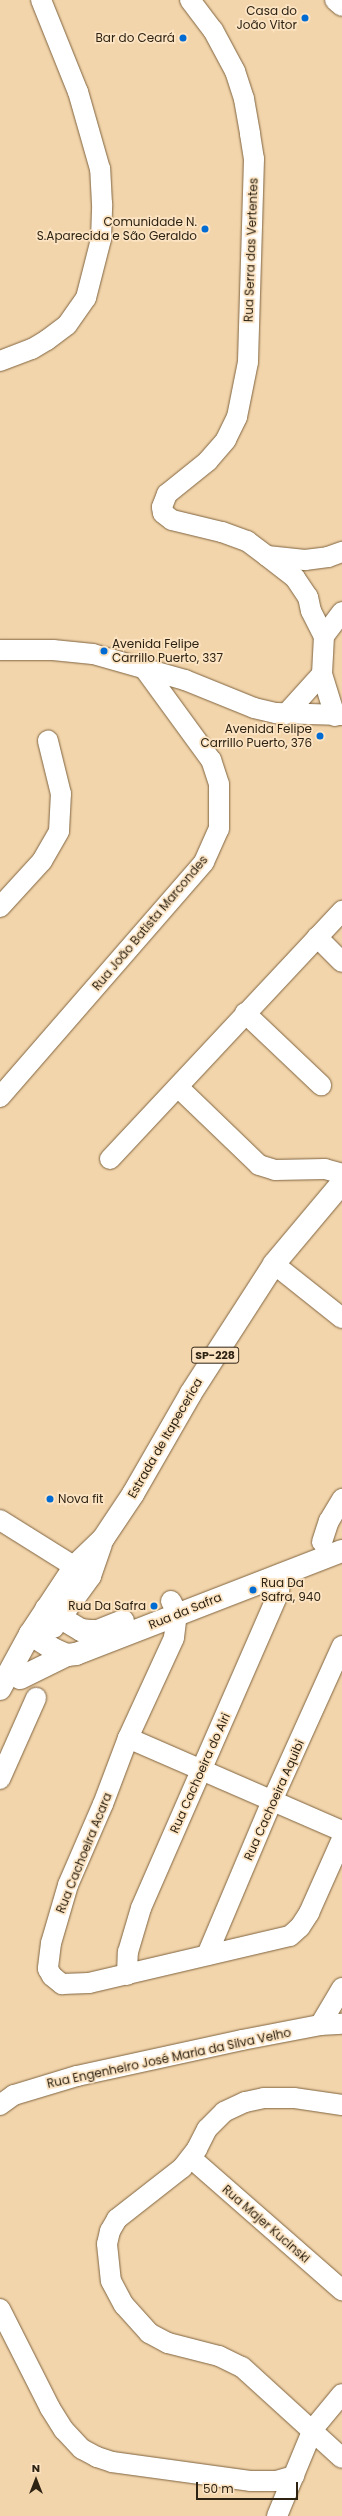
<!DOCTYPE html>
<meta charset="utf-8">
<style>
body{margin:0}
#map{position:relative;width:342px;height:2516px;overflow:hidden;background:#f3d5ac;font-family:Poppins,sans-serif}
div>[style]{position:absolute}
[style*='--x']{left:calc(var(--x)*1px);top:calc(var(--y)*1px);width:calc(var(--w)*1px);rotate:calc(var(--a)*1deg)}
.roads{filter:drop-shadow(0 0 1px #7f643f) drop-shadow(0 0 1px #7f643f)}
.minor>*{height:20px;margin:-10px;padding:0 10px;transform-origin:10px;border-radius:10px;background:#fff}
.major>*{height:22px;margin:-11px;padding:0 11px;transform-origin:11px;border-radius:11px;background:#fff}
.dots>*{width:11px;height:11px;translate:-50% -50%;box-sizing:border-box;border:2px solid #fce4c3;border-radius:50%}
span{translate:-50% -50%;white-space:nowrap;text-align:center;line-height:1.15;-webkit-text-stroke:3.5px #fce4c3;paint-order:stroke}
.shield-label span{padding:1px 3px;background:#fce4c3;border:1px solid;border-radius:3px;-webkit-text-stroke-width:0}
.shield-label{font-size:11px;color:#2e2313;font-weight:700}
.poi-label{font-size:12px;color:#2e2313}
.right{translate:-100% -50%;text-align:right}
.left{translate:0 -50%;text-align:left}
.street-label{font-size:12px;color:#2e2313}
.north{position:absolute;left:16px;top:2460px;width:40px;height:40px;-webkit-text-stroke:3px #fce4c3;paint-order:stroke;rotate:0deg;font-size:11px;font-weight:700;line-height:16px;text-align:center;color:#2e2313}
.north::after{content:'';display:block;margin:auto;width:14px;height:18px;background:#2e2313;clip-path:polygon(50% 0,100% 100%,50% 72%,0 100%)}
.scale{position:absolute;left:196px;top:2482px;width:102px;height:18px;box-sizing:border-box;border:2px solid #2e2313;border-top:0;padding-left:5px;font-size:12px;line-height:14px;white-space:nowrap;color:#2e2313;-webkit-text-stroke:3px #fce4c3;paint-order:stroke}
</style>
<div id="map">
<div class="roads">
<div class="minor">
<i style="--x:190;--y:0;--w:38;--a:53"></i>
<i style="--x:213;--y:30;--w:47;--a:61.8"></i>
<i style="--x:235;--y:71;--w:29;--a:72"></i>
<i style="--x:244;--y:99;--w:36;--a:80"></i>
<i style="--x:250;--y:134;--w:25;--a:81"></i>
<i style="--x:254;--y:159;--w:203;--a:91.7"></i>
<i style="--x:248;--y:362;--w:56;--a:101.3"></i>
<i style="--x:237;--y:417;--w:25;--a:116"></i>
<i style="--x:226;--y:440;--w:28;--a:131"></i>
<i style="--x:208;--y:461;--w:53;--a:141.2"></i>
<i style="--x:167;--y:494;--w:14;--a:111"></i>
<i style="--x:162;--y:507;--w:6;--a:81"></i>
<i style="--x:163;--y:513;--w:11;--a:38"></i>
<i style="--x:172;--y:520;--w:51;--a:13.5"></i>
<i style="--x:222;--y:532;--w:27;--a:20"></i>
<i style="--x:247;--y:541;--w:25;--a:37"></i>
<i style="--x:267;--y:556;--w:36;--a:38"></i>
<i style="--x:295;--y:578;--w:23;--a:56"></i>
<i style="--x:308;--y:597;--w:14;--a:78"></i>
<i style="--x:311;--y:611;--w:28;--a:63"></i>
<i style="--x:335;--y:0;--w:9;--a:41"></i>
<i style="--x:0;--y:361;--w:34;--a:-21"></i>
<i style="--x:32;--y:349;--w:17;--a:-31"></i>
<i style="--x:47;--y:340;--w:25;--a:-37"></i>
<i style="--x:67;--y:325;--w:33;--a:-55"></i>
<i style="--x:86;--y:298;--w:61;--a:-75.7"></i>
<i style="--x:101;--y:239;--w:35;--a:-88"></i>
<i style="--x:102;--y:204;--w:35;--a:-93"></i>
<i style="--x:100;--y:169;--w:80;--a:-105.9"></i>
<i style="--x:78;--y:92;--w:99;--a:-111.9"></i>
<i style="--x:267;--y:556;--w:38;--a:6"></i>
<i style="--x:305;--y:560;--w:23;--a:-7"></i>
<i style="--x:328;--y:557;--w:15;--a:-20"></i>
<i style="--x:0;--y:650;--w:53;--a:0"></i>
<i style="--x:53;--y:650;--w:40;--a:5.7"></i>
<i style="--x:93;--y:654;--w:96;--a:15.8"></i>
<i style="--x:185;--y:680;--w:74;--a:22.1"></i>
<i style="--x:254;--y:708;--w:23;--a:13"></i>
<i style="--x:276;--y:713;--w:66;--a:1.7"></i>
<i style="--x:286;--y:714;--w:54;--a:-48"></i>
<i style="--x:335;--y:716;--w:44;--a:-107.2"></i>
<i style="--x:322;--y:674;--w:38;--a:-87"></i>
<i style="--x:324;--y:636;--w:30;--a:-53"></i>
<i style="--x:0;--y:907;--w:62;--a:-47.6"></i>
<i style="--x:42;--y:861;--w:34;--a:-60"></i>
<i style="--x:59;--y:831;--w:37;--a:-87"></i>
<i style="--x:61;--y:794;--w:55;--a:-103.8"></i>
<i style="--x:317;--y:937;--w:35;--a:45"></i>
<i style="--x:245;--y:1013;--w:105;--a:43.5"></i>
<i style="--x:178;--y:1087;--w:112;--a:43.9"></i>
<i style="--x:259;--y:1165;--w:17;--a:17"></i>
<i style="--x:275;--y:1170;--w:50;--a:-1.1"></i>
<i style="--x:325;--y:1169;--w:18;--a:16"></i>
<i style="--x:0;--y:1097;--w:311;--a:-49"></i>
<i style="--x:204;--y:862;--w:36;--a:-66"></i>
<i style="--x:219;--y:829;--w:45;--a:-90"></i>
<i style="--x:219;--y:784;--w:25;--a:-108"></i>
<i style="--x:211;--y:760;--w:114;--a:-126.1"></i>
<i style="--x:110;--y:1159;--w:340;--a:-46.9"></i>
<i style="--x:274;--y:1264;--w:87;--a:38.5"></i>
<i style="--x:0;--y:1520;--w:104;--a:32"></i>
<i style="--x:322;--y:1542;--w:22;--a:-72"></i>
<i style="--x:329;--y:1521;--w:26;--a:-59"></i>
<i style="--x:171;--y:1601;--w:13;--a:63"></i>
<i style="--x:177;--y:1613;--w:25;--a:97"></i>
<i style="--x:174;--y:1638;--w:110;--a:114.7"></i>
<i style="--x:128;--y:1738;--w:71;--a:110.7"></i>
<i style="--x:103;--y:1804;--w:88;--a:113.4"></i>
<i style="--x:68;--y:1885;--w:60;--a:106.3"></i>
<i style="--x:51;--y:1943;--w:26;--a:97"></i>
<i style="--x:48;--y:1969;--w:8;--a:60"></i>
<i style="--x:52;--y:1976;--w:13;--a:39"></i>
<i style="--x:62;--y:1984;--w:27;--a:-2"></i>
<i style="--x:89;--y:1983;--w:206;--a:-13.2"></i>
<i style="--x:290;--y:1936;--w:13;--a:-42"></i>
<i style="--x:300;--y:1927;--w:17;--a:-57"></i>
<i style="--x:309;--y:1913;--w:81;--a:-66"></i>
<i style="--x:128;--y:1738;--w:233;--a:23.5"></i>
<i style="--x:0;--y:1779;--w:89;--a:-66"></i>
<i style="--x:207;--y:1955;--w:167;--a:-67.1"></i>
<i style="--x:272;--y:1801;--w:170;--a:-65.7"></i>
<i style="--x:127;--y:1975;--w:23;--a:-88"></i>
<i style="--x:128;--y:1952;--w:46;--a:-73.5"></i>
<i style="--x:141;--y:1908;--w:345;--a:-66.4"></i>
<i style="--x:279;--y:1592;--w:18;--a:-84"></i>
<i style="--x:320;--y:2025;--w:43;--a:-59.3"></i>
<i style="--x:0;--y:2105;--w:17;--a:-36"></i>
<i style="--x:14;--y:2095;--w:66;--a:-16.8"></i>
<i style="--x:77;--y:2076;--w:169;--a:-12.3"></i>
<i style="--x:242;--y:2040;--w:79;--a:-10.9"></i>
<i style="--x:320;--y:2025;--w:22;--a:-3"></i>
<i style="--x:342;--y:2105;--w:49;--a:-171.7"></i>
<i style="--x:294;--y:2098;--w:30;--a:180"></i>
<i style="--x:264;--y:2098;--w:19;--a:168"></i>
<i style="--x:245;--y:2102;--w:23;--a:155"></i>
<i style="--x:224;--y:2112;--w:24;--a:135"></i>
<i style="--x:207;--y:2129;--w:22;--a:117"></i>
<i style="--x:197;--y:2149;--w:24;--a:128"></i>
<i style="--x:182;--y:2168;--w:83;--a:141.9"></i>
<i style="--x:117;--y:2219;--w:14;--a:120"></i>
<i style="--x:110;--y:2231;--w:13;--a:103"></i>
<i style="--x:107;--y:2244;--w:37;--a:84"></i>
<i style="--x:111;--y:2281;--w:27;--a:62"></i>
<i style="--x:124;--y:2305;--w:38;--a:48"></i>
<i style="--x:149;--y:2333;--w:21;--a:28"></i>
<i style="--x:168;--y:2343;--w:53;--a:14.3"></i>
<i style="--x:219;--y:2356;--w:25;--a:26"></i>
<i style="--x:242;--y:2367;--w:135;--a:42.3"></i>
<i style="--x:191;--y:2158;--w:201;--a:41.2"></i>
<i style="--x:0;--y:2309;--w:111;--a:63.2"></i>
<i style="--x:50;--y:2408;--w:26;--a:58"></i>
<i style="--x:64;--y:2430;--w:26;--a:47"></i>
<i style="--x:82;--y:2449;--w:17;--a:28"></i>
<i style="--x:97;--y:2457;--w:16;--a:18"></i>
<i style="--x:112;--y:2462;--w:139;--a:7.8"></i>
<i style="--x:250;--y:2481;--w:26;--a:0"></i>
<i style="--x:276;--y:2481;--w:19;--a:-16"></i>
<i style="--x:277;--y:2516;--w:94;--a:-67.5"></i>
<i style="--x:313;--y:2429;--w:45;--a:-50.4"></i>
</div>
<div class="major">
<i style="--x:46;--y:1609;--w:41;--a:31"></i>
<i style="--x:81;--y:1630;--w:8;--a:7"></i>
<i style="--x:89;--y:1631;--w:9;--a:0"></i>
<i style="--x:98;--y:1631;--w:27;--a:-22"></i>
<i style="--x:53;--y:1627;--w:63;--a:-54"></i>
<i style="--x:90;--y:1576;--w:34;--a:-71"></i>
<i style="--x:30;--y:1634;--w:30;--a:33"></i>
<i style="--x:55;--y:1650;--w:13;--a:23"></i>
<i style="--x:67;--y:1655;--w:9;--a:-6"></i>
<i style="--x:76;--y:1654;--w:285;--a:-21.2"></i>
<i style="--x:20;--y:1678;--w:52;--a:-26.1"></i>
<i style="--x:0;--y:1689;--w:63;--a:-61.4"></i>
<i style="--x:30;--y:1634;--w:82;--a:-56.5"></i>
<i style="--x:75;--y:1566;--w:39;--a:-44"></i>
<i style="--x:103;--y:1539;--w:54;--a:-56.3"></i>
<i style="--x:133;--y:1494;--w:116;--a:-60.1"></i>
<i style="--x:191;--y:1393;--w:153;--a:-57.2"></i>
<i style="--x:274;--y:1264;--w:106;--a:-50"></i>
</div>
</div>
<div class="dots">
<i style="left:305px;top:18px;background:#006bd2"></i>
<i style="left:183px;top:38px;background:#006bd2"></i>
<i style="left:205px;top:229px;background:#006bd2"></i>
<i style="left:104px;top:651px;background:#006bd2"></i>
<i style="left:320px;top:736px;background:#006bd2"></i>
<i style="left:50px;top:1499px;background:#006bd2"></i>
<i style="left:253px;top:1590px;background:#006bd2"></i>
<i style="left:154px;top:1606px;background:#006bd2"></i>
</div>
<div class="shield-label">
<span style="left:215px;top:1355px">SP-228</span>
</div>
<div class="poi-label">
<span class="right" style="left:297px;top:18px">Casa do<br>João Vitor</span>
<span class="right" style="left:175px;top:38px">Bar do Ceará</span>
<span class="right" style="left:197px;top:229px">Comunidade N.<br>S.Aparecida e São Geraldo</span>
<span class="left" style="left:112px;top:651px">Avenida Felipe<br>Carrillo Puerto, 337</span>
<span class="right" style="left:312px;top:736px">Avenida Felipe<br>Carrillo Puerto, 376</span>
<span class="left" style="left:58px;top:1499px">Nova fit</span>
<span class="left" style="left:261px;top:1590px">Rua Da<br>Safra, 940</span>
<span class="right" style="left:146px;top:1606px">Rua Da Safra</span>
</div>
<div class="street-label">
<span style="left:251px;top:250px;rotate:-88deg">Rua Serra das Vertentes</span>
<span style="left:150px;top:923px;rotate:-50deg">Rua João Batista Marcondes</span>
<span style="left:165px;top:1438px;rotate:-60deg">Estrada de Itapecerica</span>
<span style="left:185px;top:1611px;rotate:-22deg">Rua da Safra</span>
<span style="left:200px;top:1773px;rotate:-66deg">Rua Cachoeira do Airi</span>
<span style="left:274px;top:1800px;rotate:-66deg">Rua Cachoeira Aquibi</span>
<span style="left:84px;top:1853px;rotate:-68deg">Rua Cachoeira Acara</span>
<span style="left:169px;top:2058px;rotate:-12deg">Rua Engenheiro José Maria da Silva Velho</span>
<span style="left:266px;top:2224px;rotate:41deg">Rua Majer Kucinski</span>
</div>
<div class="north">N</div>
<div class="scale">50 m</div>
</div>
